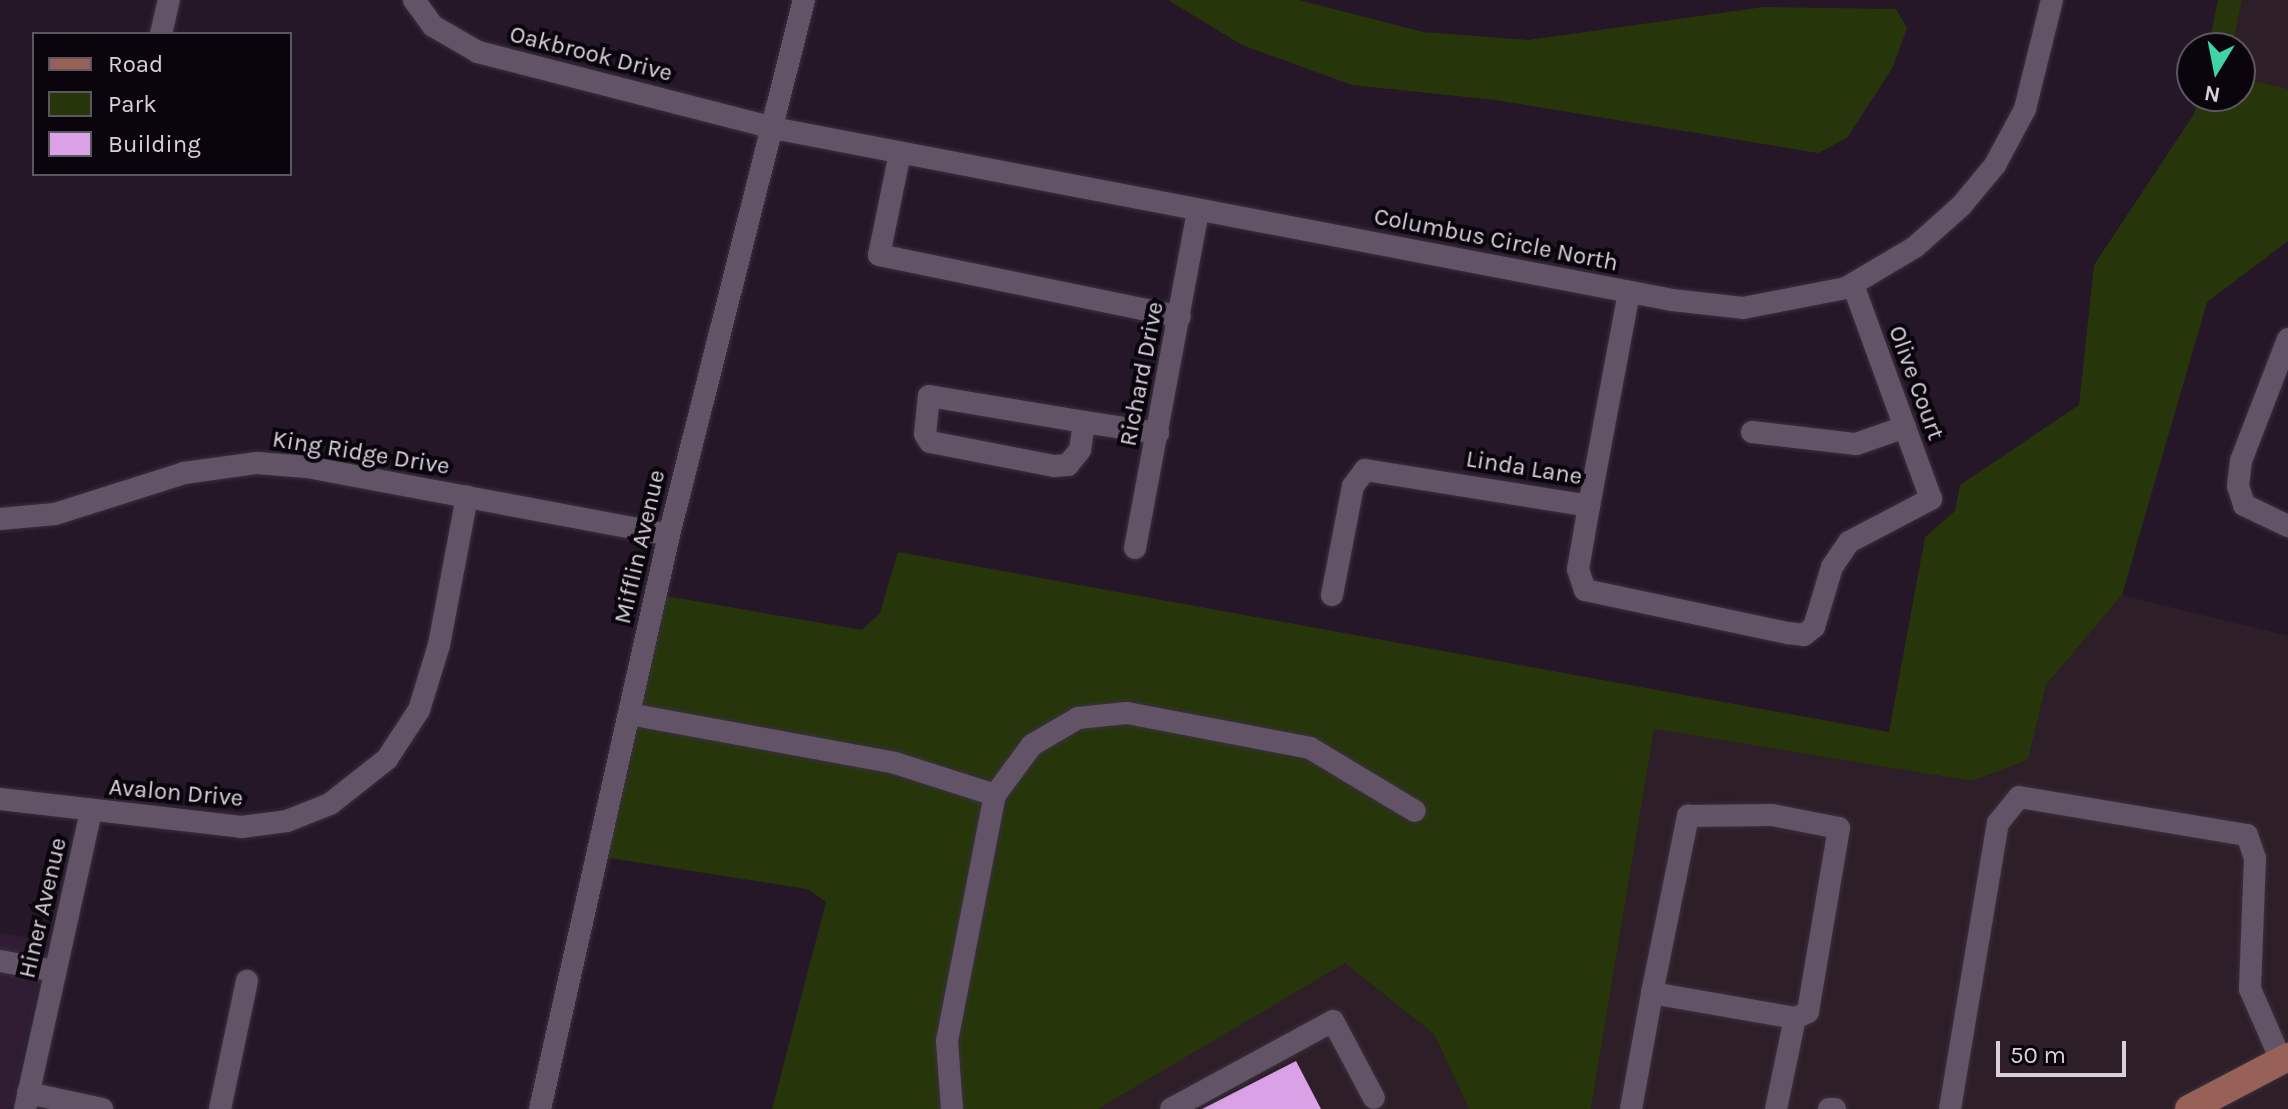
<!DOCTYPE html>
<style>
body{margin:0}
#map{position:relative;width:2288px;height:1109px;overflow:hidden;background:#251628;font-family:Karla,sans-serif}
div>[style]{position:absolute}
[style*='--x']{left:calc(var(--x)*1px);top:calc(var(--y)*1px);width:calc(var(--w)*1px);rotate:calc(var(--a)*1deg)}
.commercial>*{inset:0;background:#2e1e27}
.built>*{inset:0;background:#301d34}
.green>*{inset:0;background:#26360a}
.building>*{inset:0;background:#daa1e7}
.roads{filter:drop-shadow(0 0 2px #3a303d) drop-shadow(0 0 2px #3a303d)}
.minor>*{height:22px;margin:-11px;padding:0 11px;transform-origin:11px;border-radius:11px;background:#635367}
.major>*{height:28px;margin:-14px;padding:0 14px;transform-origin:14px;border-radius:14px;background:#976158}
span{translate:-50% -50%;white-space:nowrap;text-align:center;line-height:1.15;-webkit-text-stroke:8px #0a050c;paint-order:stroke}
.street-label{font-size:24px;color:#d9d0dc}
.legend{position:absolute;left:32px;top:32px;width:260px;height:144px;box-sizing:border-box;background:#0a050c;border:2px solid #5d565f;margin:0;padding:10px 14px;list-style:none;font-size:24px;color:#d9d0dc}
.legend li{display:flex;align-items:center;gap:16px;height:40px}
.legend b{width:40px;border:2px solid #5d565f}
.north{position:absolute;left:2176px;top:32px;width:80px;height:80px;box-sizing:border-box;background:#0a050c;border:2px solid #5d565f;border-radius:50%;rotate:190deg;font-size:22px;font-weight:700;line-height:32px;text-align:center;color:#d9d0dc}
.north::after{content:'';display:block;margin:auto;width:28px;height:36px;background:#3fd4a2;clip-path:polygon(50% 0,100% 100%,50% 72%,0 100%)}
.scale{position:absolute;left:1996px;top:1041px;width:130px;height:36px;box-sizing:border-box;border:4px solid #d9d0dc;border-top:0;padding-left:10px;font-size:24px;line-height:28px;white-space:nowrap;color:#d9d0dc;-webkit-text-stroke:6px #0a050c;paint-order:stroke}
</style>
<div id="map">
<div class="commercial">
<i style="clip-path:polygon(2242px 0,2288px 0,2288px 89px,2254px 81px,2240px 70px,2240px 48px,2232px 48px)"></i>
<i style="clip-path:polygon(2122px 595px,2288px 636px,2288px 1109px,1591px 1109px,1654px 729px,1972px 781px,2028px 760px,2046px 685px)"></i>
<i style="clip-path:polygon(1345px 962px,1434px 1034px,1469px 1109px,1098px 1109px)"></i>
</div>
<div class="built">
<i style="clip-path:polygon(0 933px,48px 941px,11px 1109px,0 1109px)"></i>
</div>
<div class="green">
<i style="clip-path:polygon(1168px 0,1299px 0,1423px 32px,1528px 40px,1764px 7px,1896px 9px,1907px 28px,1893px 67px,1847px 138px,1818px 153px,1495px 100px,1352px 85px,1242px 45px)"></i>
<i style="clip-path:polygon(2218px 0,2242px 0,2232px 48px,2208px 48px)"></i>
<i style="clip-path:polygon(2240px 70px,2254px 81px,2288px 89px,2288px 241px,2207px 302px,2122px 595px,2046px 685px,2028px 760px,1972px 781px,1654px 729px,1591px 1109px,1469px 1109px,1434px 1034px,1345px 963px,1098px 1109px,772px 1109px,826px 902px,807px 889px,603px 857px,660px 595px,862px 630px,880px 613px,898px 552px,1889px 732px,1925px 537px,1955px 511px,1960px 485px,2079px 405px,2094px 265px,2194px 114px,2198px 96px,2240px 96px)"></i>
</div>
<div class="building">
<i style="clip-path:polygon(1296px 1061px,1321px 1109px,1202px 1109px)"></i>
</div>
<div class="roads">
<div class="minor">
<i style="--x:414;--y:0;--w:32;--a:54"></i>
<i style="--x:433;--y:26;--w:52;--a:30"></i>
<i style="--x:478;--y:52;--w:305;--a:14.4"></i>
<i style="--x:773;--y:128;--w:915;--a:10.83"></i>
<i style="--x:1672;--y:300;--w:71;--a:6.4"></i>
<i style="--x:1743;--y:308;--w:105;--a:-11"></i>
<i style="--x:1846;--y:288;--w:80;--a:-30.7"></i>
<i style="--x:1915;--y:247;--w:62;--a:-41.7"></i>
<i style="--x:1961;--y:206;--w:53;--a:-50.3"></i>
<i style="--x:1995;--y:165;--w:64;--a:-61.8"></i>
<i style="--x:2025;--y:109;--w:112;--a:-76.1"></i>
<i style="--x:161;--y:34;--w:35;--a:-77"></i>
<i style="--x:900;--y:153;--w:104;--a:101.6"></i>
<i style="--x:879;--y:255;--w:307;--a:11.6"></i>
<i style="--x:2288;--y:339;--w:131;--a:111.1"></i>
<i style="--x:2241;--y:461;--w:25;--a:97"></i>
<i style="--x:2238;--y:486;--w:20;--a:72"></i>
<i style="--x:2244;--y:505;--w:49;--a:25.5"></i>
<i style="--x:929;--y:396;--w:157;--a:9.5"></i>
<i style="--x:1084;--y:422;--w:28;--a:98"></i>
<i style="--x:1080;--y:450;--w:19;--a:129"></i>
<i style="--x:1068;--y:465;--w:14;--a:176"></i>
<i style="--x:1054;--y:466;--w:126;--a:-169"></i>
<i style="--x:930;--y:442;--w:9;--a:-122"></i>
<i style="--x:925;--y:434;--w:38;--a:-84"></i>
<i style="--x:1084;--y:422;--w:75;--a:8.5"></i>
<i style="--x:1752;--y:432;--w:105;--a:6.6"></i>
<i style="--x:1856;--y:444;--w:52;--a:-19.1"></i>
<i style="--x:1589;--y:506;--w:64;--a:99.9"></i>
<i style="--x:1578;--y:569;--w:22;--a:72"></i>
<i style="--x:1585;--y:590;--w:208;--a:12"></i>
<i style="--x:1788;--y:633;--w:16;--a:7"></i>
<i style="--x:1804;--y:635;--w:13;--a:-39"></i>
<i style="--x:1814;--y:627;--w:63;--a:-73.3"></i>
<i style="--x:1832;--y:567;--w:30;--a:-56"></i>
<i style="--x:1849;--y:542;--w:93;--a:-27.7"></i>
<i style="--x:1931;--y:499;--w:228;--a:-110"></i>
<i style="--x:0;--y:519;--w:55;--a:-5.2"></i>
<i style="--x:55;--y:514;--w:135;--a:-17.6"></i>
<i style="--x:184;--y:473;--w:74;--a:-7.8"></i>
<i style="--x:257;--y:463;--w:50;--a:4.6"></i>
<i style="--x:307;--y:467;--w:368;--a:10.6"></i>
<i style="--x:1135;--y:548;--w:344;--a:-79.4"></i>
<i style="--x:1332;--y:595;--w:111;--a:-79.1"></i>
<i style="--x:1353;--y:486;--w:20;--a:-53"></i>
<i style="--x:1365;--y:470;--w:227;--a:9.1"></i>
<i style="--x:1589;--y:506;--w:218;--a:-79.4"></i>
<i style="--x:629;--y:714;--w:270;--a:10.4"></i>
<i style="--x:895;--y:763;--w:105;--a:17.7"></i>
<i style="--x:995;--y:795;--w:62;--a:-53.5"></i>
<i style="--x:1032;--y:745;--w:53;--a:-30.4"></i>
<i style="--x:1078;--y:718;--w:49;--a:-5.8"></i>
<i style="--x:1127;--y:713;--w:186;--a:10.8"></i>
<i style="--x:1310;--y:748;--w:122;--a:31"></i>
<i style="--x:0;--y:799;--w:243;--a:6.6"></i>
<i style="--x:241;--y:827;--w:46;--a:-7.4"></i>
<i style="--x:287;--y:821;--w:46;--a:-21.6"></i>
<i style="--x:330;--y:804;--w:73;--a:-38.3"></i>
<i style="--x:387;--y:759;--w:59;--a:-56.9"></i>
<i style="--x:419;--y:710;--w:68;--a:-72.9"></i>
<i style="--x:439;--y:645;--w:151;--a:-79.3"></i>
<i style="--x:0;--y:961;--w:56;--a:10.3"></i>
<i style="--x:1652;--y:993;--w:181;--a:-78.5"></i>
<i style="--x:1688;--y:816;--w:84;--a:-0.7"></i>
<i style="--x:1772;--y:815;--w:68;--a:11"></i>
<i style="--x:1839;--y:828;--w:187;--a:99.6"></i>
<i style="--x:1808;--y:1012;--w:14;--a:155"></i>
<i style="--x:28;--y:1093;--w:76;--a:12.2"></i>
<i style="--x:25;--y:1109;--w:305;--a:-77.5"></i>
<i style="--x:220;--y:1109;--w:131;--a:-78.1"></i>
<i style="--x:540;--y:1109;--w:588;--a:-77.33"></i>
<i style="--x:669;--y:535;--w:552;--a:-75.84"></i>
<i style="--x:952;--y:1109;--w:68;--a:-94.2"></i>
<i style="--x:947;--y:1041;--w:251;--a:-79"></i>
<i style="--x:1171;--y:1109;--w:184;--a:-28.5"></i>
<i style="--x:1333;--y:1021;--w:87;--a:62"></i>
<i style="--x:1631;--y:1109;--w:118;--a:-79.7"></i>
<i style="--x:1652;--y:993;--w:145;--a:9.9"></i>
<i style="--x:1795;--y:1018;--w:93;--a:101.8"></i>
<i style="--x:1829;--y:1109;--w:6;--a:0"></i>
<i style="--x:1950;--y:1109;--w:290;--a:-80.5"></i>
<i style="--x:1998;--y:823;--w:33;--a:-51"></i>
<i style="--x:2019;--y:797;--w:231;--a:9.5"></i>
<i style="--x:2247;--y:835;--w:24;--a:71"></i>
<i style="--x:2255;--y:858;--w:131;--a:92.2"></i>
<i style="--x:2250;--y:989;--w:77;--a:66.4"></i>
</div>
<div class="major">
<i style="--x:2189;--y:1109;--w:112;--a:-27.7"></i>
</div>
</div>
<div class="street-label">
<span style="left:591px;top:54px;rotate:14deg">Oakbrook Drive</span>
<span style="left:1496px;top:240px;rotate:11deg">Columbus Circle North</span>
<span style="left:1142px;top:374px;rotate:-79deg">Richard Drive</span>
<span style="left:1916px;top:383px;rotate:70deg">Olive Court</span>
<span style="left:361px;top:453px;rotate:9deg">King Ridge Drive</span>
<span style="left:1524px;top:468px;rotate:9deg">Linda Lane</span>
<span style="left:640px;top:547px;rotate:-77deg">Mifflin Avenue</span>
<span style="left:176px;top:793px;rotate:5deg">Avalon Drive</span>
<span style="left:43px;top:908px;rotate:-77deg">Hiner Avenue</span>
</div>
<ul class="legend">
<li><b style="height:10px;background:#976158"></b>Road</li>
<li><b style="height:22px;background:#26360a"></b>Park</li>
<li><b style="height:22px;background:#daa1e7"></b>Building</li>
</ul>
<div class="north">N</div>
<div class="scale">50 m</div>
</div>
